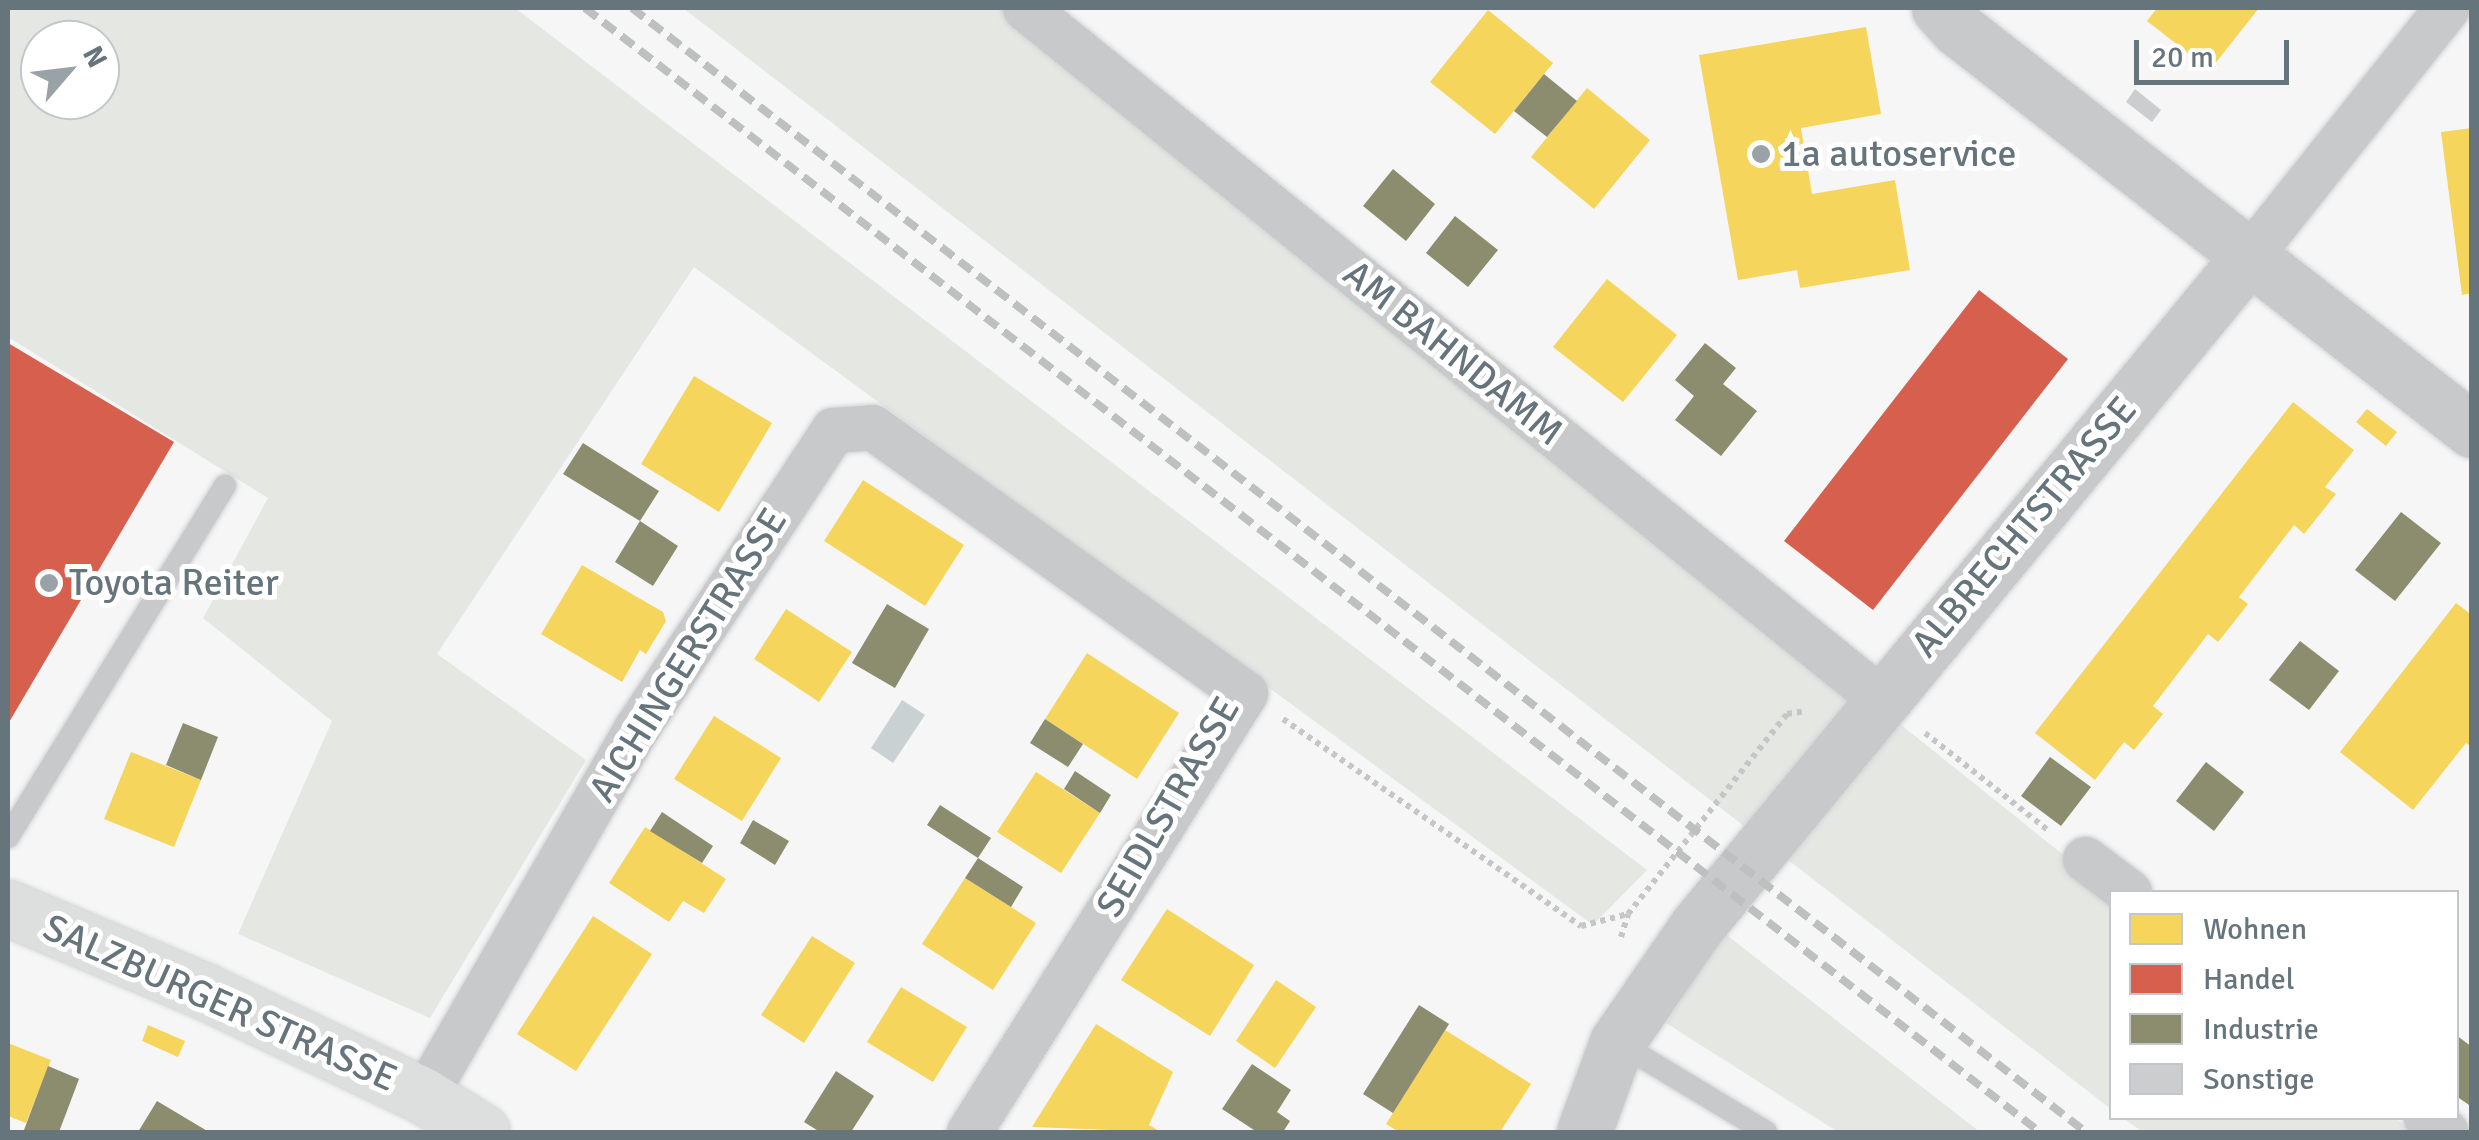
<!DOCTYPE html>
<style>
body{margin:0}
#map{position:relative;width:2479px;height:1140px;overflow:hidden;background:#f6f6f6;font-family:Signika,sans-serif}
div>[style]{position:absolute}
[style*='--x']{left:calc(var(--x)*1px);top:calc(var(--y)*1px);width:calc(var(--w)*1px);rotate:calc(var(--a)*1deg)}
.green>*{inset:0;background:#e5e7e3}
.water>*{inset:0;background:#c9d1d3}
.homes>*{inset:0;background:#f6d55c}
.shops>*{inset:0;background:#d6604d}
.industry>*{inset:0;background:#8c8c6e}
.building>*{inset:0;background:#cccdce}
.path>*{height:6px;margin-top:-3px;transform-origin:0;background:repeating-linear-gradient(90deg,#c6c6c7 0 5px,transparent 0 10px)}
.roads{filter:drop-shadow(0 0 2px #d1d2d3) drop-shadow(0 0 2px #d1d2d3)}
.service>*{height:22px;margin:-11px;padding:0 11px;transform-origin:11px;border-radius:11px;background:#c7c9ca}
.minor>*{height:45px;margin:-22.5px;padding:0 22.5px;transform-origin:22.5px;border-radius:22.5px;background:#c7c9ca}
.tertiary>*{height:55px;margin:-27.5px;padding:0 27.5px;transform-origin:27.5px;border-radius:27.5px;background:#c7c9ca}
.primary>*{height:55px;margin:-27.5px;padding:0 27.5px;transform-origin:27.5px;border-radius:27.5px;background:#dddede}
.rail>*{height:8px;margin-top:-4px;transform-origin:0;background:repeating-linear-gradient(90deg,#bec0c0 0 15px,transparent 0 23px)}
.dots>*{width:28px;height:28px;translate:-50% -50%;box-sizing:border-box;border:5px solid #fff;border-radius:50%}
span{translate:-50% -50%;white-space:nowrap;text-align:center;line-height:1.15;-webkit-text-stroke:10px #fff;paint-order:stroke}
.poi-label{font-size:38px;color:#66747c}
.left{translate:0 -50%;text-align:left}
.street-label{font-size:38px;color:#66747c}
.frame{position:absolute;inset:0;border:10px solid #66747c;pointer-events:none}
.legend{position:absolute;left:2109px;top:890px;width:350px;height:230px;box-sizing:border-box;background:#fff;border:2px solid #c2c7cb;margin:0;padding:12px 18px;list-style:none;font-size:30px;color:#66747c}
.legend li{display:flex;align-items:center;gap:20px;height:50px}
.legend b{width:50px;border:2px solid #c2c7cb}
.north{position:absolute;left:20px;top:20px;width:100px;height:100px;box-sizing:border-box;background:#fff;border:2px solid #c2c7cb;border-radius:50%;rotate:62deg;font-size:28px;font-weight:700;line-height:40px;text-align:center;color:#66747c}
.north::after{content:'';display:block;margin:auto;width:35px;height:45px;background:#98a2a7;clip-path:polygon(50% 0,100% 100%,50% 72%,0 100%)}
.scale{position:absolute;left:2134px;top:40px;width:155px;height:45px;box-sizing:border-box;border:5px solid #66747c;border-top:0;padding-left:12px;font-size:30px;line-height:35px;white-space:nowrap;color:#66747c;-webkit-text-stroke:8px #fff;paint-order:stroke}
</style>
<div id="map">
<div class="green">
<i style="clip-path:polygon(evenodd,8px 8px,515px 8px,1647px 870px,1593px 925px,694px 267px,437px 654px,586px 760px,430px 1018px,238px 934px,332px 721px,203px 618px,268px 498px,8px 337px,8px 8px,40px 40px,100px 40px,100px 100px,40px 100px,40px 40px)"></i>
<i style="clip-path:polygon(683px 8px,1006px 8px,2111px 893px,2111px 1109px)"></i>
<i style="clip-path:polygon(1724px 933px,1980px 1132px,1838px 1132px,1666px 1023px)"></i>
<i style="clip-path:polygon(2123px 1118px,2395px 1118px,2414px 1132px,2143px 1132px)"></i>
</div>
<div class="water">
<i style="clip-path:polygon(902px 700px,925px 715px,893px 763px,871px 748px)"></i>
</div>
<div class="homes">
<i style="clip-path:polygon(2157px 8px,2259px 8px,2210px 70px,2147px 21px)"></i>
<i style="clip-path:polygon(1488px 10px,1553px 63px,1495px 134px,1430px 82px)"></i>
<i style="clip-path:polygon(1866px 27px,1881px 114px,1801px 128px,1812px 194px,1895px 180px,1910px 270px,1800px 288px,1797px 270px,1738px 280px,1699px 55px)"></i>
<i style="clip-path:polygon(1587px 88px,1650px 140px,1594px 209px,1531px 157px)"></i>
<i style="clip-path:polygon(2472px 128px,2472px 293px,2462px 295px,2441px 132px)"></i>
<i style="clip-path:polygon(1607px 279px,1677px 335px,1623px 402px,1553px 347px)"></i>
<i style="clip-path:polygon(694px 376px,772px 423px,719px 512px,641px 464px)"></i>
<i style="clip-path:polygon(2293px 402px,2354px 450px,2325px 487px,2336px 494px,2304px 534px,2294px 525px,2239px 597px,2248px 604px,2234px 622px,2218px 642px,2208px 634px,2153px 706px,2163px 714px,2134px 750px,2124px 742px,2095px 780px,2035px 733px)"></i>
<i style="clip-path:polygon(2367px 409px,2397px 432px,2386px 446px,2356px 422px)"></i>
<i style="clip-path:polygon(863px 480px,964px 545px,925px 606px,824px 541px)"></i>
<i style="clip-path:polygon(582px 565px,663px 612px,666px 621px,646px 654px,640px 650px,622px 682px,541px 634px)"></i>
<i style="clip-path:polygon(2456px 603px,2472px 615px,2472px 747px,2466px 743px,2413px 810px,2340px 752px)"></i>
<i style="clip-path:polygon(786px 609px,852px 652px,819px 702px,754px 659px)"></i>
<i style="clip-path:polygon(1087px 653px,1179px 713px,1137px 779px,1045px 719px)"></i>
<i style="clip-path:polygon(714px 716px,781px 758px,742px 821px,674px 779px)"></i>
<i style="clip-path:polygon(131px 752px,201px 780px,174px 847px,104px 819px)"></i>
<i style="clip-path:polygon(1036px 772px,1100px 813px,1061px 873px,997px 832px)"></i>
<i style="clip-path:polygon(645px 827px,726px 879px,704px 913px,683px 901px,669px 922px,609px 883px)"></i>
<i style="clip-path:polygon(965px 878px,1036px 923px,993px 990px,922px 944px)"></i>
<i style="clip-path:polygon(1167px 909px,1254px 965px,1210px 1036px,1121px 980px)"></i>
<i style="clip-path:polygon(593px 916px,652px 954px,576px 1071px,517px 1034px)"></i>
<i style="clip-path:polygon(812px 936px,855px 963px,804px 1043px,761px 1015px)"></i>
<i style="clip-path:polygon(1276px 980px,1316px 1007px,1275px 1068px,1236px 1041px)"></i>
<i style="clip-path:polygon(901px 987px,967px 1027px,933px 1082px,867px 1042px)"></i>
<i style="clip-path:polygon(1096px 1024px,1173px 1072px,1149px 1125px,1161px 1132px,1032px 1127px)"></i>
<i style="clip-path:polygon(148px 1025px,185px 1041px,178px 1057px,142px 1041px)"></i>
<i style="clip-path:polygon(1445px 1030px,1531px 1084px,1500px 1132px,1399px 1132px,1386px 1124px)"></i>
<i style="clip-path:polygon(8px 1043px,51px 1060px,26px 1123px,8px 1116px)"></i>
</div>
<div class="shops">
<i style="clip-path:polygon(1979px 290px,2068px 359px,1873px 610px,1784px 541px)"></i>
<i style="clip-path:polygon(8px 343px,174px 442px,8px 724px)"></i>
</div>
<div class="industry">
<i style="clip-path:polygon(1544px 74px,1577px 101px,1547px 137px,1514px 111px)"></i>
<i style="clip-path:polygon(1393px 169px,1435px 204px,1406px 241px,1363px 206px)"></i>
<i style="clip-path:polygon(1455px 216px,1498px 250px,1468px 287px,1426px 253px)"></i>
<i style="clip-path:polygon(1705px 343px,1736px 368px,1723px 384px,1757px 411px,1721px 456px,1675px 420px,1694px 396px,1675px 380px)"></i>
<i style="clip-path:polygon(583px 443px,659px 491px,640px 521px,563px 474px)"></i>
<i style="clip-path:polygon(2401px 512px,2441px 543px,2395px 601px,2355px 570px)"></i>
<i style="clip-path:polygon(640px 521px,678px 546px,653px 586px,615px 562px)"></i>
<i style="clip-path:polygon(887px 604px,929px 629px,895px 688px,852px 663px)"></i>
<i style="clip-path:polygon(2300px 641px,2339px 671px,2309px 710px,2269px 680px)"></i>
<i style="clip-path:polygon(1045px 719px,1083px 744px,1068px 767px,1030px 743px)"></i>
<i style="clip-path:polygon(183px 723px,218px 737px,201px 780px,166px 765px)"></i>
<i style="clip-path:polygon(2050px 757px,2091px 787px,2061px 826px,2021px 796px)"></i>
<i style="clip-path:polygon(2206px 762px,2244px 792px,2214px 831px,2176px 801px)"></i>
<i style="clip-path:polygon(1075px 771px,1111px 795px,1100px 813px,1064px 789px)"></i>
<i style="clip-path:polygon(940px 805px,991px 838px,978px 858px,1023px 887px,1011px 907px,965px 878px,978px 858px,927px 825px)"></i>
<i style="clip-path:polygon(662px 812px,713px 846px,702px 863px,650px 831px)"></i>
<i style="clip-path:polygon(753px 820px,789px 841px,775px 865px,740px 843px)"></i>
<i style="clip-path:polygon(1419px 1005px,1449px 1024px,1393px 1113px,1363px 1094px)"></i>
<i style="clip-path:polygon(2456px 1035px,2472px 1047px,2472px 1107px,2456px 1096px)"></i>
<i style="clip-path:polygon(1252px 1064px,1291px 1090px,1277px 1112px,1290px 1121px,1283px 1132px,1257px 1132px,1222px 1109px)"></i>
<i style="clip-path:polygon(48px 1066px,79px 1079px,59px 1132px,31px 1132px,24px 1130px)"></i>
<i style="clip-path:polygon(836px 1071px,874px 1096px,851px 1132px,820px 1132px,804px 1122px)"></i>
<i style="clip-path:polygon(157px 1101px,209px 1132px,138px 1132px)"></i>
</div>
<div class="building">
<i style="clip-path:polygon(2135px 89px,2161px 110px,2152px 122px,2126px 102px)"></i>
</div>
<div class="path">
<i style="--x:1283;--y:719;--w:363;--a:34.8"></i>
<i style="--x:1581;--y:926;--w:49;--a:-14.3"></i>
<i style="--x:1925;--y:733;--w:157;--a:38.3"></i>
<i style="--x:1621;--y:937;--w:24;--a:-73"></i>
<i style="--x:1628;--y:914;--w:256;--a:-51.5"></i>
<i style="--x:1787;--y:714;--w:18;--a:-9"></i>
</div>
<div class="roads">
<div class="service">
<i style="--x:8;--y:837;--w:413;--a:-58.3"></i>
<i style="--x:1617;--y:1042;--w:174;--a:31.1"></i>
</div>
<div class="minor">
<i style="--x:1025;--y:8;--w:1100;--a:38.91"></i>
<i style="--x:2251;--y:254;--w:315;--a:-51.5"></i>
<i style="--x:2085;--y:859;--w:55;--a:36.9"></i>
<i style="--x:424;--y:1096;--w:424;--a:-60"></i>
<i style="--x:636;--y:729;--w:358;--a:-56.6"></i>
<i style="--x:833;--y:430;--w:39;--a:-4"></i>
<i style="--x:872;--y:427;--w:458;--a:35.5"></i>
<i style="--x:1245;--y:693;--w:519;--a:122.16"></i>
<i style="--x:2426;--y:1118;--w:24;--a:35"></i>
</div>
<div class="tertiary">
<i style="--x:1939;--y:8;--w:28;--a:48"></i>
<i style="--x:1958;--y:29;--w:652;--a:37.96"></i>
<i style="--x:1584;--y:1132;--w:96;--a:-69.9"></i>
<i style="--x:1617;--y:1042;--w:141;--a:-55.4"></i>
<i style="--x:1697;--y:926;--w:871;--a:-50.5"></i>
</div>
<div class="primary">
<i style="--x:8;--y:908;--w:211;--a:22.9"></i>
<i style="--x:202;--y:990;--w:246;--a:25.5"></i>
<i style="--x:424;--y:1096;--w:68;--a:31.8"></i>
</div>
</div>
<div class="rail">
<i style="--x:585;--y:8;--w:1839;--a:37.69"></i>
<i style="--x:632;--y:8;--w:1838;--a:37.71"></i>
</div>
<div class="dots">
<i style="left:1761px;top:154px;background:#98a2a7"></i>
<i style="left:49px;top:583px;background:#98a2a7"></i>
</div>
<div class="poi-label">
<span class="left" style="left:1781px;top:154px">1a autoservice</span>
<span class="left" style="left:69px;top:583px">Toyota Reiter</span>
</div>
<div class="street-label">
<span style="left:1453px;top:353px;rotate:39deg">AM BAHNDAMM</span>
<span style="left:2024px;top:527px;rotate:-50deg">ALBRECHTSTRASSE</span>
<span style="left:688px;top:655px;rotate:-58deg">AICHINGERSTRASSE</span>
<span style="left:1168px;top:807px;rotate:-60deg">SEIDLSTRASSE</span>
<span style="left:220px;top:1003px;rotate:24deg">SALZBURGER STRASSE</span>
</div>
<div class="frame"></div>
<ul class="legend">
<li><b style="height:28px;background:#f6d55c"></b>Wohnen</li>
<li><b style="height:28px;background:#d6604d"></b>Handel</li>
<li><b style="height:28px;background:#8c8c6e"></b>Industrie</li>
<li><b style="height:28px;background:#cccdce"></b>Sonstige</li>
</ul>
<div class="north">N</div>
<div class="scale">20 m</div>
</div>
